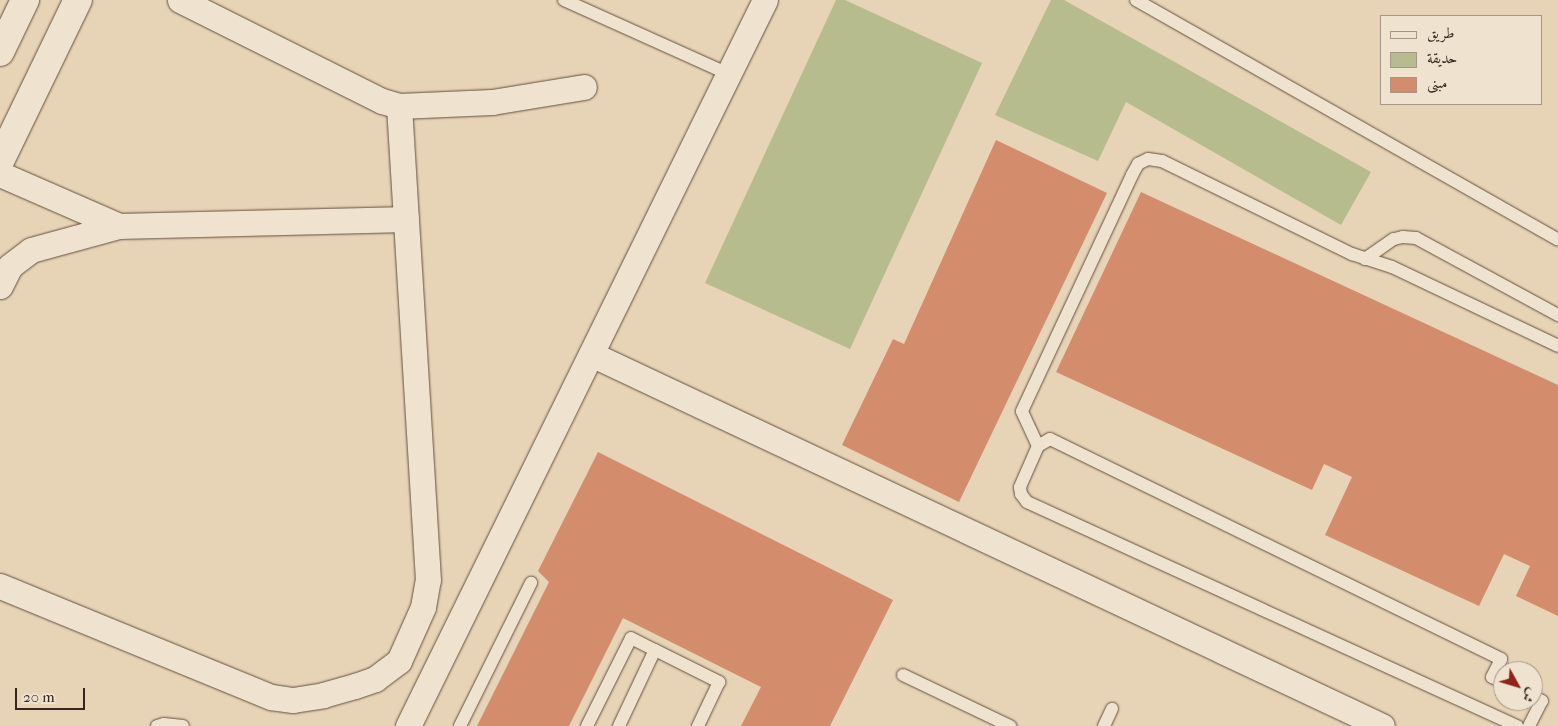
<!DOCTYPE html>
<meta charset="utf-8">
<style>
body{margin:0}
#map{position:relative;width:1558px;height:726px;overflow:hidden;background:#e7d3b5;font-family:"IM FELL French Canon",Amiri,serif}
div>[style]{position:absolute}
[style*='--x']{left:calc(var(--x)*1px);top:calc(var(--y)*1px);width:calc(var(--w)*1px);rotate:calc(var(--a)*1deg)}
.green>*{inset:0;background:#b6bc8d}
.building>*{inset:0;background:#d38d6d}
.roads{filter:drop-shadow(0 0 1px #635042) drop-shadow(0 0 1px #635042)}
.lane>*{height:12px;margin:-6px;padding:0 6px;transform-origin:6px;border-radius:6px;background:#efe2cf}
.street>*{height:25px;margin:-12.5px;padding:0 12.5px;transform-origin:12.5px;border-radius:12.5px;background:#efe2cf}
.secondary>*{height:28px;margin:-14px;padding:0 14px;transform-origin:14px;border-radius:14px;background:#efe2cf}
span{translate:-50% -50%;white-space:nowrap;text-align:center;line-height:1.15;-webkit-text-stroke:4.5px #efe2cf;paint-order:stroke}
.legend{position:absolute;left:1380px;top:15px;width:162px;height:90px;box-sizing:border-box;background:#efe2cf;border:1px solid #a59687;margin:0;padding:6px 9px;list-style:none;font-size:15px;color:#37251b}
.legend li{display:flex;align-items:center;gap:10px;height:25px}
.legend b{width:25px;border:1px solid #a59687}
.north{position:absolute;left:1493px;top:661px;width:50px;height:50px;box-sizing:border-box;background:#efe2cf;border:1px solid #a59687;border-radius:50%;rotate:129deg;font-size:14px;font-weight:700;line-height:20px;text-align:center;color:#37251b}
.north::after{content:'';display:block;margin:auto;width:18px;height:22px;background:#8f2418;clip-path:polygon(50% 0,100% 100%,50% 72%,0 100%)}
.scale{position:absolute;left:15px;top:688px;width:70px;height:22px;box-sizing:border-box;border:2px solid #37251b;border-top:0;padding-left:6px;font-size:15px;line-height:18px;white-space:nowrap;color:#37251b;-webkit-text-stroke:4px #efe2cf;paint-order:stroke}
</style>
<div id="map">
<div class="green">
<i style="clip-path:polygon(836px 0,845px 0,982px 63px,850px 349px,705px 283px)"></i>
<i style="clip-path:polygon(1051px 0,1064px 0,1371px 172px,1341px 225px,1126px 102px,1098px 161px,995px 115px)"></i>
</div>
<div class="building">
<i style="clip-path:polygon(996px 140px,1107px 193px,959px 502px,842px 445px,893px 339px,904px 344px)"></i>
<i style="clip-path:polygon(1141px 192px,1558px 385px,1558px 616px,1516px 596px,1530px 566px,1504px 554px,1479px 606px,1325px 535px,1352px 477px,1324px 464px,1312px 490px,1056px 372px)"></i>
<i style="clip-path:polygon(598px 452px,893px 600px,830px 726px,741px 726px,761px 687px,623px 618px,569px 726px,477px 726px,549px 582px,538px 571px)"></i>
</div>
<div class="roads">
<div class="lane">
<i style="--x:564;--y:0;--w:181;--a:24.2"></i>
<i style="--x:1136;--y:0;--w:485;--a:29.6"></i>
<i style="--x:1365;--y:259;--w:35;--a:-35"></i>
<i style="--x:1394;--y:239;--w:9;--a:-13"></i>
<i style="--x:1403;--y:237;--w:13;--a:4"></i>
<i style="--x:1416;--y:238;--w:162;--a:28.5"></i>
<i style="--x:1038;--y:446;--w:38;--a:-115"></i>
<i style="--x:1022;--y:411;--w:260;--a:-65"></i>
<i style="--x:1132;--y:175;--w:13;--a:-61"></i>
<i style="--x:1138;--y:164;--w:11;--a:-27"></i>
<i style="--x:1148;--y:159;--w:14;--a:8"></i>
<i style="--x:1162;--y:161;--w:212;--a:26.1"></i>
<i style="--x:1352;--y:254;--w:42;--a:18"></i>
<i style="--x:1392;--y:267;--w:184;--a:25.4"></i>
<i style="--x:903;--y:675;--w:119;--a:25.5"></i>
<i style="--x:1503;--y:682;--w:12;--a:-156"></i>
<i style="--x:1492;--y:677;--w:20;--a:-63"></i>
<i style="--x:1501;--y:659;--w:502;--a:-154"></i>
<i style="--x:1050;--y:439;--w:14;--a:150"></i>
<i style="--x:1038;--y:446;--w:45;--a:113.7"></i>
<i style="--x:1020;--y:487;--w:7;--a:82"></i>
<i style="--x:1021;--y:494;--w:10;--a:53"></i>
<i style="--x:1027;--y:502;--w:539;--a:24.57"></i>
<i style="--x:157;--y:726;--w:7;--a:-16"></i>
<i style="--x:164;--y:724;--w:19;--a:6"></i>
<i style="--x:460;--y:726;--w:160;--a:-63.6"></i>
<i style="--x:587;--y:726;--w:98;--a:-63.4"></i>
<i style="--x:631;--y:638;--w:27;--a:27"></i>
<i style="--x:619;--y:726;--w:84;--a:-64.7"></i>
<i style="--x:655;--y:650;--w:72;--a:26.6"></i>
<i style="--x:719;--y:682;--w:49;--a:115.5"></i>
<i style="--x:1104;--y:726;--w:19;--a:-65"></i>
<i style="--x:1529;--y:726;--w:28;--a:-63"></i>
<i style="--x:1542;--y:701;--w:10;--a:-151"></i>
</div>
<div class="street">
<i style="--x:180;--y:0;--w:226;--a:26.6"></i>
<i style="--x:382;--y:101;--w:18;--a:16"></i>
<i style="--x:399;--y:106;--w:93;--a:-2.5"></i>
<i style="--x:492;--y:102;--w:93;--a:-9.3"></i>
<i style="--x:0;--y:174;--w:130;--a:23.6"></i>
<i style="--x:0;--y:286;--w:22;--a:-63"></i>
<i style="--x:10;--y:266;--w:26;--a:-37"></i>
<i style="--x:31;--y:250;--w:91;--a:-15.3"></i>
<i style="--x:119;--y:226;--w:287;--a:-1.4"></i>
<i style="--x:591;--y:354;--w:874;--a:25.19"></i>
<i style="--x:0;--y:586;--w:293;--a:22.3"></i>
<i style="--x:271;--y:697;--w:22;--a:8"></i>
<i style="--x:293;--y:700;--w:30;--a:-9"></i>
<i style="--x:323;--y:695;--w:33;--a:-16"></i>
<i style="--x:355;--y:686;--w:21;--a:-19"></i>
<i style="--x:375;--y:679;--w:30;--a:-37"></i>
<i style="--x:399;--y:661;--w:59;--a:-66"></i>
<i style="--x:423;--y:607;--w:27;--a:-80"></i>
<i style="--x:428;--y:580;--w:475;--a:-93.5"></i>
<i style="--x:408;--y:726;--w:809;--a:-63.82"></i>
</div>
<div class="secondary">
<i style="--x:0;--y:52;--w:58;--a:-64.3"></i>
<i style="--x:0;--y:161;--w:179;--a:-64.2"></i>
</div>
</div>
<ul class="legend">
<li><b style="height:6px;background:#efe2cf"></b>طريق</li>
<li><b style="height:14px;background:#b6bc8d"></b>حديقة</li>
<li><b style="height:14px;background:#d38d6d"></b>مبنى</li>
</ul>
<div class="north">ش</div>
<div class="scale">20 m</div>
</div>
